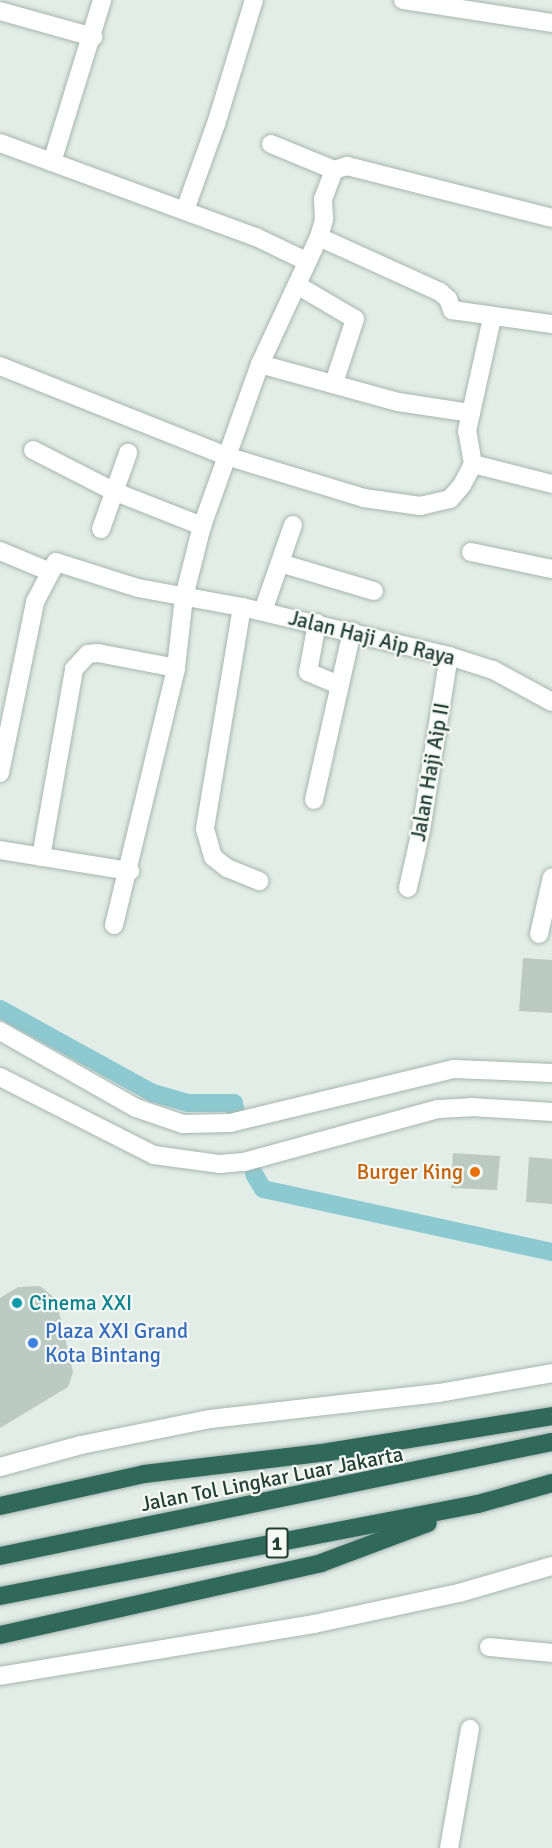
<!DOCTYPE html>
<style>
body{margin:0}
#map{position:relative;width:552px;height:1848px;overflow:hidden;background:#e3ede8;font-family:Signika,sans-serif}
div>[style]{position:absolute}
[style*='--x']{left:calc(var(--x)*1px);top:calc(var(--y)*1px);width:calc(var(--w)*1px);rotate:calc(var(--a)*1deg)}
.canal>*{height:18px;margin:-9px;padding:0 9px;transform-origin:9px;border-radius:9px;background:#8dc9d0}
.building>*{inset:0;background:#bccac4}
.roads{filter:drop-shadow(0 0 2px #a6b5af) drop-shadow(0 0 2px #a6b5af)}
.minor>*{height:18px;margin:-9px;padding:0 9px;transform-origin:9px;border-radius:9px;background:#fff}
.highway>*{height:18px;margin:-9px;padding:0 9px;transform-origin:9px;border-radius:9px;background:#30695a}
.dots>*{width:16px;height:16px;translate:-50% -50%;box-sizing:border-box;border:3px solid #f4f9f6;border-radius:50%}
span{translate:-50% -50%;white-space:nowrap;text-align:center;line-height:1.15;-webkit-text-stroke:4.5px #f4f9f6;paint-order:stroke}
.shield-label span{padding:2px 4px;background:#f4f9f6;border:2px solid;border-radius:4px;-webkit-text-stroke-width:0}
.shield-label{font-size:20px;color:#233e35;font-weight:700}
.street-label{font-size:21px;color:#233e35}
.food-label{font-size:21px;color:#c56008}
.right{translate:-100% -50%;text-align:right}
.culture-label{font-size:21px;color:#0d838f}
.left{translate:0 -50%;text-align:left}
.shop-label{font-size:21px;color:#366cbe}
</style>
<div id="map">
<div class="canal">
<i style="--x:0;--y:1009;--w:175;--a:28.8"></i>
<i style="--x:153;--y:1093;--w:37;--a:16"></i>
<i style="--x:189;--y:1103;--w:45;--a:0"></i>
<i style="--x:234;--y:1103;--w:9;--a:77"></i>
<i style="--x:254;--y:1174;--w:17;--a:59"></i>
<i style="--x:263;--y:1189;--w:296;--a:12.3"></i>
</div>
<div class="building">
<i style="clip-path:polygon(523px 958px,552px 960px,552px 1013px,519px 1011px)"></i>
<i style="clip-path:polygon(453px 1153px,500px 1156px,497px 1190px,451px 1188px)"></i>
<i style="clip-path:polygon(529px 1157px,552px 1159px,552px 1204px,526px 1202px)"></i>
<i style="clip-path:polygon(40px 1286px,56px 1299px,73px 1372px,68px 1387px,0 1428px,0 1298px,18px 1287px)"></i>
</div>
<div class="roads">
<div class="minor">
<i style="--x:403;--y:0;--w:151;--a:8.8"></i>
<i style="--x:0;--y:11;--w:97;--a:15.6"></i>
<i style="--x:0;--y:143;--w:273;--a:20.2"></i>
<i style="--x:256;--y:237;--w:55;--a:25.6"></i>
<i style="--x:271;--y:144;--w:68;--a:22.4"></i>
<i style="--x:52;--y:162;--w:170;--a:-72.8"></i>
<i style="--x:185;--y:210;--w:91;--a:-70.2"></i>
<i style="--x:216;--y:124;--w:130;--a:-73"></i>
<i style="--x:319;--y:237;--w:133;--a:24.4"></i>
<i style="--x:440;--y:292;--w:11;--a:41"></i>
<i style="--x:448;--y:299;--w:12;--a:70"></i>
<i style="--x:452;--y:310;--w:101;--a:8"></i>
<i style="--x:297;--y:285;--w:67;--a:30.4"></i>
<i style="--x:355;--y:319;--w:67;--a:108.2"></i>
<i style="--x:260;--y:364;--w:143;--a:15.4"></i>
<i style="--x:398;--y:402;--w:74;--a:8.6"></i>
<i style="--x:0;--y:366;--w:243;--a:21.7"></i>
<i style="--x:226;--y:456;--w:144;--a:16.9"></i>
<i style="--x:364;--y:498;--w:57;--a:8.1"></i>
<i style="--x:420;--y:506;--w:31;--a:-13"></i>
<i style="--x:450;--y:499;--w:18;--a:-49"></i>
<i style="--x:462;--y:485;--w:24;--a:-62"></i>
<i style="--x:473;--y:464;--w:34;--a:-100"></i>
<i style="--x:467;--y:431;--w:116;--a:-77.5"></i>
<i style="--x:33;--y:450;--w:90;--a:27.1"></i>
<i style="--x:113;--y:491;--w:96;--a:21.5"></i>
<i style="--x:473;--y:464;--w:81;--a:14.2"></i>
<i style="--x:101;--y:529;--w:81;--a:-70.4"></i>
<i style="--x:0;--y:551;--w:52;--a:22.6"></i>
<i style="--x:471;--y:552;--w:83;--a:11.9"></i>
<i style="--x:280;--y:563;--w:98;--a:16.6"></i>
<i style="--x:242;--y:607;--w:225;--a:99.5"></i>
<i style="--x:205;--y:829;--w:29;--a:74"></i>
<i style="--x:213;--y:857;--w:18;--a:38"></i>
<i style="--x:227;--y:868;--w:35;--a:22"></i>
<i style="--x:263;--y:611;--w:91;--a:-70.8"></i>
<i style="--x:317;--y:623;--w:50;--a:100.4"></i>
<i style="--x:308;--y:672;--w:33;--a:23"></i>
<i style="--x:0;--y:773;--w:175;--a:-78.4"></i>
<i style="--x:35;--y:602;--w:45;--a:-62.3"></i>
<i style="--x:56;--y:562;--w:86;--a:17.6"></i>
<i style="--x:138;--y:588;--w:106;--a:10.4"></i>
<i style="--x:242;--y:607;--w:213;--a:13.3"></i>
<i style="--x:449;--y:656;--w:46;--a:17.7"></i>
<i style="--x:493;--y:670;--w:67;--a:28.5"></i>
<i style="--x:314;--y:800;--w:173;--a:-77.3"></i>
<i style="--x:0;--y:850;--w:132;--a:9.2"></i>
<i style="--x:41;--y:857;--w:191;--a:-80"></i>
<i style="--x:74;--y:669;--w:21;--a:-47"></i>
<i style="--x:88;--y:654;--w:10;--a:-6"></i>
<i style="--x:98;--y:653;--w:79;--a:10.9"></i>
<i style="--x:408;--y:888;--w:59;--a:-77.4"></i>
<i style="--x:421;--y:830;--w:176;--a:-80.9"></i>
<i style="--x:114;--y:925;--w:264;--a:-76.4"></i>
<i style="--x:176;--y:668;--w:71;--a:-83.6"></i>
<i style="--x:184;--y:597;--w:73;--a:-75.8"></i>
<i style="--x:202;--y:526;--w:172;--a:-70.3"></i>
<i style="--x:260;--y:364;--w:140;--a:-65.1"></i>
<i style="--x:319;--y:237;--w:19;--a:-74"></i>
<i style="--x:324;--y:219;--w:20;--a:-93"></i>
<i style="--x:323;--y:199;--w:31;--a:-69"></i>
<i style="--x:334;--y:170;--w:14;--a:-17"></i>
<i style="--x:347;--y:166;--w:211;--a:14.2"></i>
<i style="--x:539;--y:934;--w:58;--a:-77.2"></i>
<i style="--x:0;--y:1031;--w:156;--a:29.5"></i>
<i style="--x:136;--y:1108;--w:50;--a:18.8"></i>
<i style="--x:183;--y:1124;--w:47;--a:-1.2"></i>
<i style="--x:230;--y:1123;--w:229;--a:-13.6"></i>
<i style="--x:453;--y:1069;--w:99;--a:2.3"></i>
<i style="--x:0;--y:1077;--w:173;--a:26.9"></i>
<i style="--x:154;--y:1155;--w:67;--a:7.8"></i>
<i style="--x:220;--y:1164;--w:24;--a:-5"></i>
<i style="--x:244;--y:1162;--w:201;--a:-15.3"></i>
<i style="--x:438;--y:1109;--w:33;--a:-3"></i>
<i style="--x:471;--y:1107;--w:81;--a:3.5"></i>
<i style="--x:0;--y:1467;--w:84;--a:-15.2"></i>
<i style="--x:81;--y:1445;--w:132;--a:-11.4"></i>
<i style="--x:210;--y:1419;--w:230;--a:-6.5"></i>
<i style="--x:439;--y:1393;--w:115;--a:-10"></i>
<i style="--x:489;--y:1647;--w:63;--a:5.4"></i>
<i style="--x:0;--y:1676;--w:318;--a:-9.4"></i>
<i style="--x:314;--y:1624;--w:148;--a:-12.1"></i>
<i style="--x:459;--y:1593;--w:97;--a:-16.2"></i>
<i style="--x:449;--y:1848;--w:121;--a:-80"></i>
</div>
<div class="highway">
<i style="--x:0;--y:1506;--w:148;--a:-12.5"></i>
<i style="--x:144;--y:1474;--w:185;--a:-6.8"></i>
<i style="--x:328;--y:1452;--w:227;--a:-9.1"></i>
<i style="--x:0;--y:1556;--w:564;--a:-11.67"></i>
<i style="--x:0;--y:1596;--w:487;--a:-10.9"></i>
<i style="--x:478;--y:1504;--w:77;--a:-15.8"></i>
<i style="--x:0;--y:1635;--w:329;--a:-12.6"></i>
<i style="--x:321;--y:1563;--w:114;--a:-20.5"></i>
</div>
</div>
<div class="dots">
<i style="left:475px;top:1172px;background:#e8710a"></i>
<i style="left:17px;top:1303px;background:#0f9aa8"></i>
<i style="left:33px;top:1343px;background:#3f7fe0"></i>
</div>
<div class="shield-label">
<span style="left:277px;top:1543px">1</span>
</div>
<div class="street-label">
<span style="left:372px;top:638px;rotate:14deg">Jalan Haji Aip Raya</span>
<span style="left:430px;top:772px;rotate:-80deg">Jalan Haji Aip II</span>
<span style="left:272px;top:1479px;rotate:-11deg">Jalan Tol Lingkar Luar Jakarta</span>
</div>
<div class="food-label">
<span class="right" style="left:463px;top:1172px">Burger King</span>
</div>
<div class="culture-label">
<span class="left" style="left:29px;top:1303px">Cinema XXI</span>
</div>
<div class="shop-label">
<span class="left" style="left:45px;top:1343px">Plaza XXI Grand<br>Kota Bintang</span>
</div>
</div>
